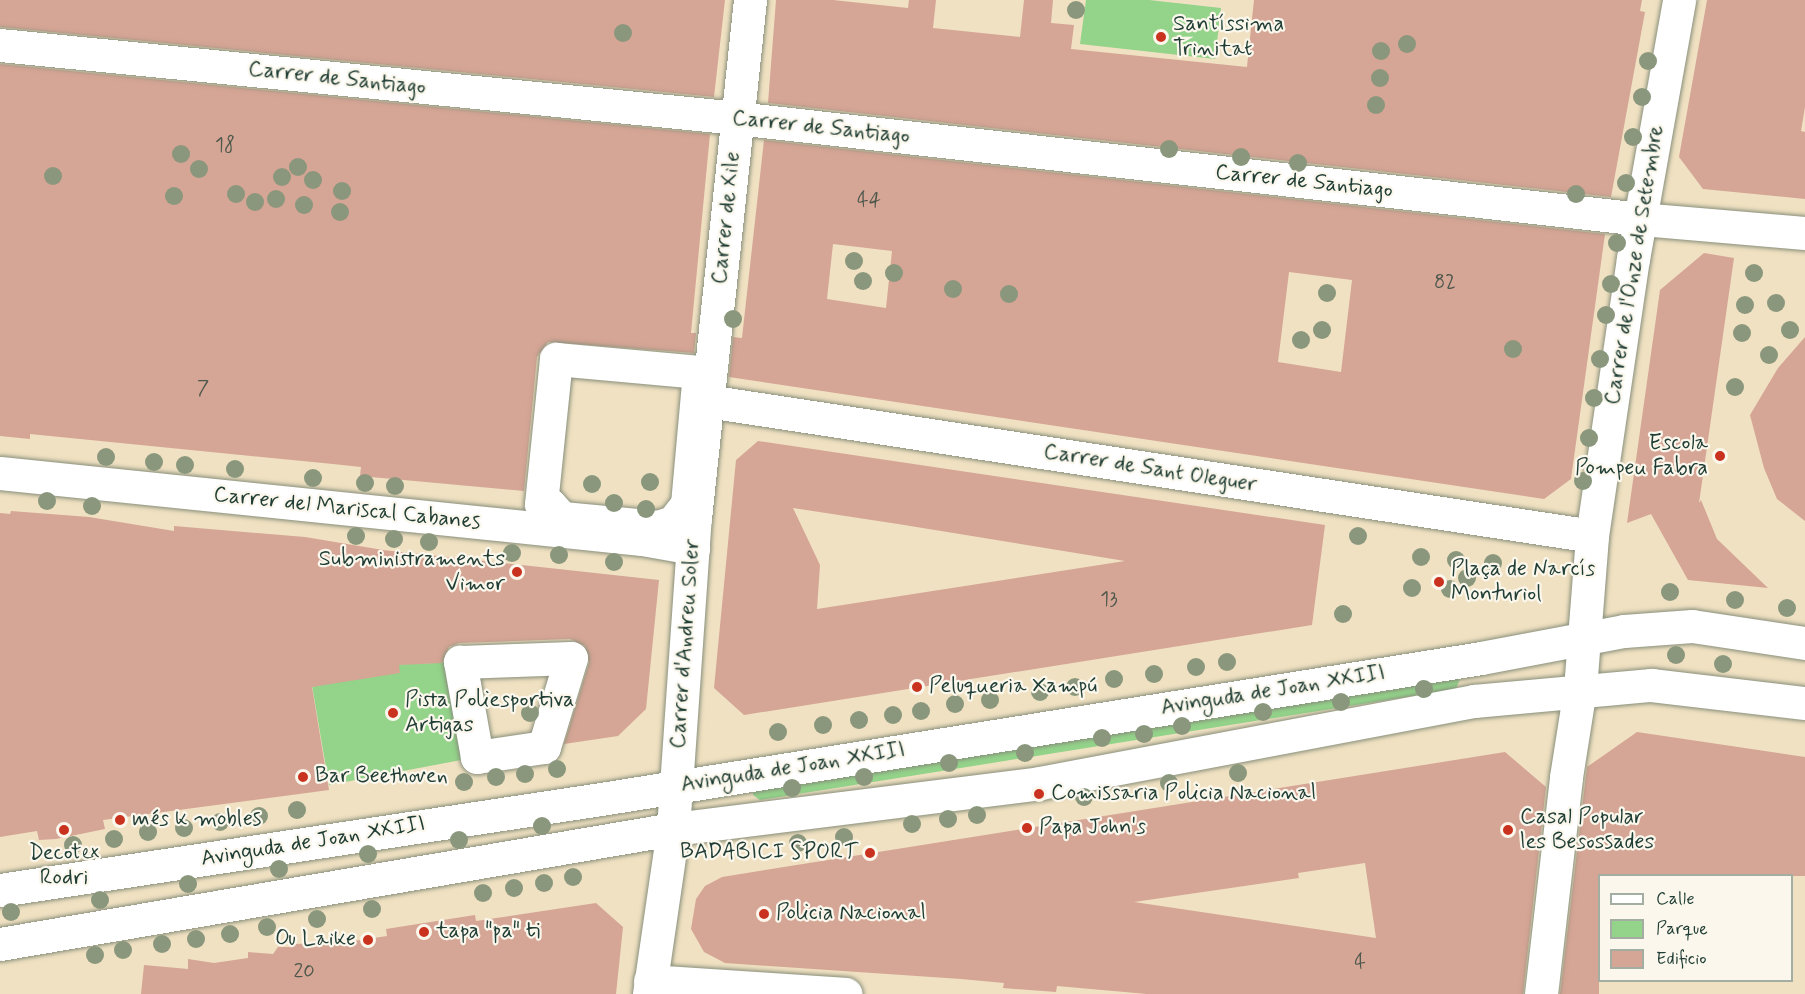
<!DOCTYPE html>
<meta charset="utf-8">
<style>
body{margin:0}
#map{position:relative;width:1805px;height:994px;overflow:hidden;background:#f0e1c2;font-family:Mynerve,sans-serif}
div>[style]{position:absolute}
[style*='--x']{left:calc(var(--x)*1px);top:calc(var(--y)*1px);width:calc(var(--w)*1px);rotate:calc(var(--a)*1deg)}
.green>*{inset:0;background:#93d38a}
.building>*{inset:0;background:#d5a595}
.roads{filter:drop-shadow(0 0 2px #888f7b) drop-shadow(0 0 2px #888f7b)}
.minor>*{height:33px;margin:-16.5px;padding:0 16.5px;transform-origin:16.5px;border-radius:16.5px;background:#fff}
.trees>*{width:18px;height:18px;margin:-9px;border-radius:50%;background:#8a977d}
.dots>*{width:16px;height:16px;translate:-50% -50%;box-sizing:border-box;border:3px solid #fbf7ec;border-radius:50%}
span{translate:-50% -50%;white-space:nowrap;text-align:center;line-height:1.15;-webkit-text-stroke:4.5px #fbf7ec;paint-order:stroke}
.number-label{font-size:20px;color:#4c574c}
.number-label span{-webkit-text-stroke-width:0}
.poi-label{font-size:22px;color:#1f3d34}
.left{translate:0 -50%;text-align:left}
.right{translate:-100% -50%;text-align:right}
.street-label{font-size:22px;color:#1f3d34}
.legend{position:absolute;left:1598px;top:874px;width:195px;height:108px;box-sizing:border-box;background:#fbf7ec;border:2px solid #a3ada2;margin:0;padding:8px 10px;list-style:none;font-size:18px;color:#1f3d34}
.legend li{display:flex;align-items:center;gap:12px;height:30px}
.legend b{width:30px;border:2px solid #a3ada2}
</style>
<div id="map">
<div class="green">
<i style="clip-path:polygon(1086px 0,1149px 0,1221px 8px,1215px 59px,1080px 44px)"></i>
<i style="clip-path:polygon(460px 662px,477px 757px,329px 785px,309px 668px)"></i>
<i style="clip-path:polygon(1454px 674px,1460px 679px,1456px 689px,760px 800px,753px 795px,753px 789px)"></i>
</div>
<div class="building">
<i style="clip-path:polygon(0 0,725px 0,714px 97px,0 27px)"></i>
<i style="clip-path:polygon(776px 0,833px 0,908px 8px,909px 0,936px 0,933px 28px,1020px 37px,1024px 0,1053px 0,1051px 23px,1074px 25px,1071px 49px,1247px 67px,1254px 0,1642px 0,1640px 11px,1645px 12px,1611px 197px,768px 103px)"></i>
<i style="clip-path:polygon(1707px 0,1805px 0,1805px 107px,1801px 131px,1805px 132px,1805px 199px,1703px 189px,1679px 157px)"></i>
<i style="clip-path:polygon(0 64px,710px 134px,691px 333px,696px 333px,694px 353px,548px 342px,537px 357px,524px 491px,360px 476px,361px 467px,333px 464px,30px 434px,30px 439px,0 436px)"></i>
<i style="clip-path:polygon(evenodd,764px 140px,1605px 234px,1571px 479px,1544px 499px,729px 377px,733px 337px,742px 338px,764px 140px,833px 244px,892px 251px,886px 308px,827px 299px,833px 244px,764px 140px,1289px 272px,1352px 280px,1341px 372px,1278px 362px,1289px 272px)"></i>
<i style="clip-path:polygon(1704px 253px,1734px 258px,1699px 503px,1701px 500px,1717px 539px,1768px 588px,1688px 580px,1651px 514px,1627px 523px,1660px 290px)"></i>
<i style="clip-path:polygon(1805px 337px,1805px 521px,1777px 499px,1764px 468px,1750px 415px,1778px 368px)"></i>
<i style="clip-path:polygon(evenodd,758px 441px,1325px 525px,1312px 625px,744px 715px,714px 688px,736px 460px,758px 441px,793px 508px,898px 524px,1125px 561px,817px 609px,820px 565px,793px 508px)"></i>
<i style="clip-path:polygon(11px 511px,89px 517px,174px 531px,174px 526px,305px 537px,383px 550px,659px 580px,646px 709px,618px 736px,564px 744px,589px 663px,585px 646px,570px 639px,459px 643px,449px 647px,442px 663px,399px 665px,400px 673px,312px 687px,329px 790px,103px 820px,105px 829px,56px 839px,39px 840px,37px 831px,0 837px,0 513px,10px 514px)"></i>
<i style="clip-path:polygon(1637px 732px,1805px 757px,1805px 876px,1599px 876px,1599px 994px,1560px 994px,1587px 767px)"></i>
<i style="clip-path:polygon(evenodd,1505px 752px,1546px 787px,1523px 994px,1147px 994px,1057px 986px,1056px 992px,1003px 988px,1004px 983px,961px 979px,725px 963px,704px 952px,691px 929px,696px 899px,705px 886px,722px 877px,1505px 752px,1365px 863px,1376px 938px,1134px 902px,1299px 878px,1298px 873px,1365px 863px)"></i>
<i style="clip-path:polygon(596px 903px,623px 927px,616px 994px,141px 994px,144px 965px,188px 969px,188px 959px,214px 963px,248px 958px,248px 952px,273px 954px,278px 947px,290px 947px,291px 944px,340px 943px,387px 936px,386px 929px,475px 915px,476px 921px)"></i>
</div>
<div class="roads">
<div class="minor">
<i style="--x:0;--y:45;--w:722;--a:5.65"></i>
<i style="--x:718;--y:116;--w:929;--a:6.37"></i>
<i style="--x:1641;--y:219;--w:165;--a:4.9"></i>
<i style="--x:556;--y:359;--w:144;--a:5.2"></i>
<i style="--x:699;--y:372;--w:133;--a:95.2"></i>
<i style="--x:687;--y:504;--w:23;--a:128"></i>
<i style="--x:673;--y:522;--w:16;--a:162"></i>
<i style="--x:658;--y:527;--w:96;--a:-174.6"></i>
<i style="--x:562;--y:518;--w:18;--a:-133"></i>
<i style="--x:550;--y:505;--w:9;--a:-174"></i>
<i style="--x:541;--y:504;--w:146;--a:-84.1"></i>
<i style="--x:707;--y:401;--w:895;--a:8.67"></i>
<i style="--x:0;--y:473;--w:645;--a:5.87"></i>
<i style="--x:642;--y:539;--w:52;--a:10"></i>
<i style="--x:571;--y:658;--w:93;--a:106.9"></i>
<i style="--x:544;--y:747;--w:68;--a:171.5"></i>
<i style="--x:477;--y:757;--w:97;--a:-100.1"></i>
<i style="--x:460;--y:662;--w:111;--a:-2.1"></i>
<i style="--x:0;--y:890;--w:608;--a:-8.61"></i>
<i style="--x:601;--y:799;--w:891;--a:-9.1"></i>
<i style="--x:1481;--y:658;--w:146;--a:-10.7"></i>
<i style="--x:1624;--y:631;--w:68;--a:-4.2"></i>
<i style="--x:1692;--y:626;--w:114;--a:8.6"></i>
<i style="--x:0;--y:944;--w:683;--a:-9.7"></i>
<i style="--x:673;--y:829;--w:370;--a:-7.1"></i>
<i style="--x:1040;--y:783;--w:442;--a:-10.7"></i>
<i style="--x:1474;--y:701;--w:178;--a:-5.2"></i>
<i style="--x:1651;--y:685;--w:155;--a:6.7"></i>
<i style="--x:650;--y:981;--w:196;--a:3.8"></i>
<i style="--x:649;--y:994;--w:167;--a:-81.7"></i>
<i style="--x:673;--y:829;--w:312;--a:-86"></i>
<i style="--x:695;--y:518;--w:521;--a:-83.94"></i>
<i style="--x:1541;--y:994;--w:218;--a:-83.4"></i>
<i style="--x:1566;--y:777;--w:89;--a:-81"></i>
<i style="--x:1580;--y:689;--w:153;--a:-85.5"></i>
<i style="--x:1592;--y:536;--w:280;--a:-81.6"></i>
<i style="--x:1633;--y:259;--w:263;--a:-79.9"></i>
</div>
</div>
<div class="trees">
<i style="left:1076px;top:10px"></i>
<i style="left:623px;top:33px"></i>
<i style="left:1407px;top:44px"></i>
<i style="left:1381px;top:51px"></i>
<i style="left:1648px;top:61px"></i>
<i style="left:1380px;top:78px"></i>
<i style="left:1642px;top:97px"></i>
<i style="left:1376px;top:105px"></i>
<i style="left:1633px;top:137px"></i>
<i style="left:1169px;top:149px"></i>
<i style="left:181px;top:154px"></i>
<i style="left:1241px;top:157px"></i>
<i style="left:1298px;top:163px"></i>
<i style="left:298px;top:167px"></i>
<i style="left:199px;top:169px"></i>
<i style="left:53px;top:176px"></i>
<i style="left:282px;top:177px"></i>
<i style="left:313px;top:180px"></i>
<i style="left:1626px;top:183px"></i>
<i style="left:342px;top:191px"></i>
<i style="left:236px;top:194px"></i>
<i style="left:1576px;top:194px"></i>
<i style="left:174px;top:196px"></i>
<i style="left:276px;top:199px"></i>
<i style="left:255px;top:202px"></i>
<i style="left:304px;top:205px"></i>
<i style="left:340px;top:212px"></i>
<i style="left:1617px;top:243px"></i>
<i style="left:854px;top:261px"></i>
<i style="left:894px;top:273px"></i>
<i style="left:1754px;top:273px"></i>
<i style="left:863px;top:281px"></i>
<i style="left:1611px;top:284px"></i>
<i style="left:953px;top:289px"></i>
<i style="left:1327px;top:293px"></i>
<i style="left:1009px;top:294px"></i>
<i style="left:1776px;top:303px"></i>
<i style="left:1745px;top:305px"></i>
<i style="left:1606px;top:315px"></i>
<i style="left:733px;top:319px"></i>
<i style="left:1322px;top:330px"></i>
<i style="left:1790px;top:330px"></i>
<i style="left:1742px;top:333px"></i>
<i style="left:1301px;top:340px"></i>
<i style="left:1513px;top:349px"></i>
<i style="left:1769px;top:355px"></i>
<i style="left:1600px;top:359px"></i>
<i style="left:1735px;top:387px"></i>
<i style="left:1594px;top:398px"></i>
<i style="left:1589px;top:438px"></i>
<i style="left:106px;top:457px"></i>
<i style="left:154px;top:462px"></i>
<i style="left:185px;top:465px"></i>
<i style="left:235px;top:469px"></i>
<i style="left:313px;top:478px"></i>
<i style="left:1583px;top:481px"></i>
<i style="left:650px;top:482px"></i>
<i style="left:365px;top:483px"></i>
<i style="left:592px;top:484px"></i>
<i style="left:395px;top:486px"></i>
<i style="left:47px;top:501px"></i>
<i style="left:614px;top:503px"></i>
<i style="left:92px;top:506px"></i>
<i style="left:646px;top:509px"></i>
<i style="left:356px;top:536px"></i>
<i style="left:1358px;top:536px"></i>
<i style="left:394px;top:539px"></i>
<i style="left:429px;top:542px"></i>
<i style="left:512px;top:553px"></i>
<i style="left:559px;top:555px"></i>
<i style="left:1421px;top:557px"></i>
<i style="left:1456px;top:560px"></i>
<i style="left:614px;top:562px"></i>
<i style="left:1493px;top:563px"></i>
<i style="left:1467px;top:578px"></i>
<i style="left:1412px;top:588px"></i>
<i style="left:1450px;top:589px"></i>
<i style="left:1670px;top:592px"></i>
<i style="left:1735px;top:600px"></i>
<i style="left:1787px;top:608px"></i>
<i style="left:1343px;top:614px"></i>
<i style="left:1676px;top:655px"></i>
<i style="left:1227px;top:662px"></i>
<i style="left:1723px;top:664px"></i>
<i style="left:1196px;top:667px"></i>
<i style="left:1154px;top:674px"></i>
<i style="left:1114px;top:679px"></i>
<i style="left:1075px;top:687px"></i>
<i style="left:1424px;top:689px"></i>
<i style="left:1040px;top:692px"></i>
<i style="left:990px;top:700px"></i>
<i style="left:1341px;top:702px"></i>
<i style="left:955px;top:704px"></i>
<i style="left:921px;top:711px"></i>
<i style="left:1263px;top:712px"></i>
<i style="left:530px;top:713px"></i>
<i style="left:893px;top:715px"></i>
<i style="left:859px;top:720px"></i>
<i style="left:823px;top:725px"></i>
<i style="left:1182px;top:726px"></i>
<i style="left:778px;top:732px"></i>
<i style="left:1144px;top:734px"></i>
<i style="left:1102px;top:738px"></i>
<i style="left:1025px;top:753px"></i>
<i style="left:949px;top:763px"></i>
<i style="left:557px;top:769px"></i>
<i style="left:1238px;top:773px"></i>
<i style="left:525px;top:774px"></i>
<i style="left:496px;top:777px"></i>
<i style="left:864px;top:777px"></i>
<i style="left:464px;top:782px"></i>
<i style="left:1169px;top:783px"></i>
<i style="left:792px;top:788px"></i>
<i style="left:1084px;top:797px"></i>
<i style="left:297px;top:810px"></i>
<i style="left:977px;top:815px"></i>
<i style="left:259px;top:816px"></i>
<i style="left:948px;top:819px"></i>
<i style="left:220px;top:822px"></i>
<i style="left:912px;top:824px"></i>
<i style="left:542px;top:826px"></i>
<i style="left:184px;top:828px"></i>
<i style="left:148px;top:832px"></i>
<i style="left:844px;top:837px"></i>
<i style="left:114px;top:839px"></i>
<i style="left:459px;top:840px"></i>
<i style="left:798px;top:843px"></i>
<i style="left:73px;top:845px"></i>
<i style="left:368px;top:854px"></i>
<i style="left:279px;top:869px"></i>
<i style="left:573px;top:877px"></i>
<i style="left:544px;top:883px"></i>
<i style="left:188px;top:884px"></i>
<i style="left:514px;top:888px"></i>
<i style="left:483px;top:893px"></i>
<i style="left:100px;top:900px"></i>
<i style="left:372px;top:909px"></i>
<i style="left:11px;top:912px"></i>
<i style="left:317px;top:919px"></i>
<i style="left:267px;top:927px"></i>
<i style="left:230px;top:934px"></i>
<i style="left:196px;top:939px"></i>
<i style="left:162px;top:944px"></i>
<i style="left:123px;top:950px"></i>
<i style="left:95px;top:955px"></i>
</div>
<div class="dots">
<i style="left:1161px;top:37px;background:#c8321e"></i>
<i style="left:1720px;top:456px;background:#c8321e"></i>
<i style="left:517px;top:572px;background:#c8321e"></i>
<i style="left:1439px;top:582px;background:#c8321e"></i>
<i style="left:917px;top:687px;background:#c8321e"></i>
<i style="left:393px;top:713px;background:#c8321e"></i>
<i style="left:303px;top:777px;background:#c8321e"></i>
<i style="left:1039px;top:794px;background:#c8321e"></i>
<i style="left:120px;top:820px;background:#c8321e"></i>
<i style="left:1027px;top:828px;background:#c8321e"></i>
<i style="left:64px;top:830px;background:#c8321e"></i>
<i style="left:1508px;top:830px;background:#c8321e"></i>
<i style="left:870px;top:853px;background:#c8321e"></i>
<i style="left:764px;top:914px;background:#c8321e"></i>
<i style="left:424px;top:932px;background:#c8321e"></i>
<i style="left:368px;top:940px;background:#c8321e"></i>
</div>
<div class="number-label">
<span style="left:225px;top:145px">18</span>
<span style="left:869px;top:200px">44</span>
<span style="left:1445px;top:282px">82</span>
<span style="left:203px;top:388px">7</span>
<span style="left:1109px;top:599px">13</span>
<span style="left:1360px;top:962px">4</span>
<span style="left:304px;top:971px">20</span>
</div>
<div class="poi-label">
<span class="left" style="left:1173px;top:37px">Santíssima<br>Trinitat</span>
<span class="right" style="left:1708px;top:456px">Escola<br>Pompeu Fabra</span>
<span class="right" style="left:505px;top:572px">Subministraments<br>Vimor</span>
<span class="left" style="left:1451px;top:582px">Plaça de Narcís<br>Monturiol</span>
<span class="left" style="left:929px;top:687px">Peluqueria Xampú</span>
<span class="left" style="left:405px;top:713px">Pista Poliesportiva<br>Artigas</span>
<span class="left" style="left:315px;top:777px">Bar Beethoven</span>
<span class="left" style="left:1051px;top:794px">Comissaria Policia Nacional</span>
<span class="left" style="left:1520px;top:830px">Casal Popular<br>les Besossades</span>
<span class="left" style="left:132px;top:820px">més k mobles</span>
<span class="left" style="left:1039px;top:828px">Papa John's</span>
<span style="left:64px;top:866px">Decotex<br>Rodri</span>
<span class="right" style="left:858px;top:853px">BADABICI SPORT</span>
<span class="left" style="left:776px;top:914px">Policia Nacional</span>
<span class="left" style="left:436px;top:932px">tapa "pa" ti</span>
<span class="right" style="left:356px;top:940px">Ou Laike</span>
</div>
<div class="street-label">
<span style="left:337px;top:79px;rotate:6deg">Carrer de Santiago</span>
<span style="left:821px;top:128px;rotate:6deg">Carrer de Santiago</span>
<span style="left:1304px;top:182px;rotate:6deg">Carrer de Santiago</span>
<span style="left:727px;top:218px;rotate:-84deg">Carrer de Xile</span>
<span style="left:1635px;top:265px;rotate:-81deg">Carrer de l'Onze de Setembre</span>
<span style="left:1150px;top:469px;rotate:9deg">Carrer de Sant Oleguer</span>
<span style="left:347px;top:509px;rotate:6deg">Carrer del Mariscal Cabanes</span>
<span style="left:686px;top:644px;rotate:-86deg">Carrer d'Andreu Soler</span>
<span style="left:1273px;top:691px;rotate:-9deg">Avinguda de Joan XXIII</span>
<span style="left:793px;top:768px;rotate:-9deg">Avinguda de Joan XXIII</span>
<span style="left:313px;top:842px;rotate:-9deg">Avinguda de Joan XXIII</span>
</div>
<ul class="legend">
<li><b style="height:8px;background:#fff"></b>Calle</li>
<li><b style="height:16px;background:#93d38a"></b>Parque</li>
<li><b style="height:16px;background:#d5a595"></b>Edificio</li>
</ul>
</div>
